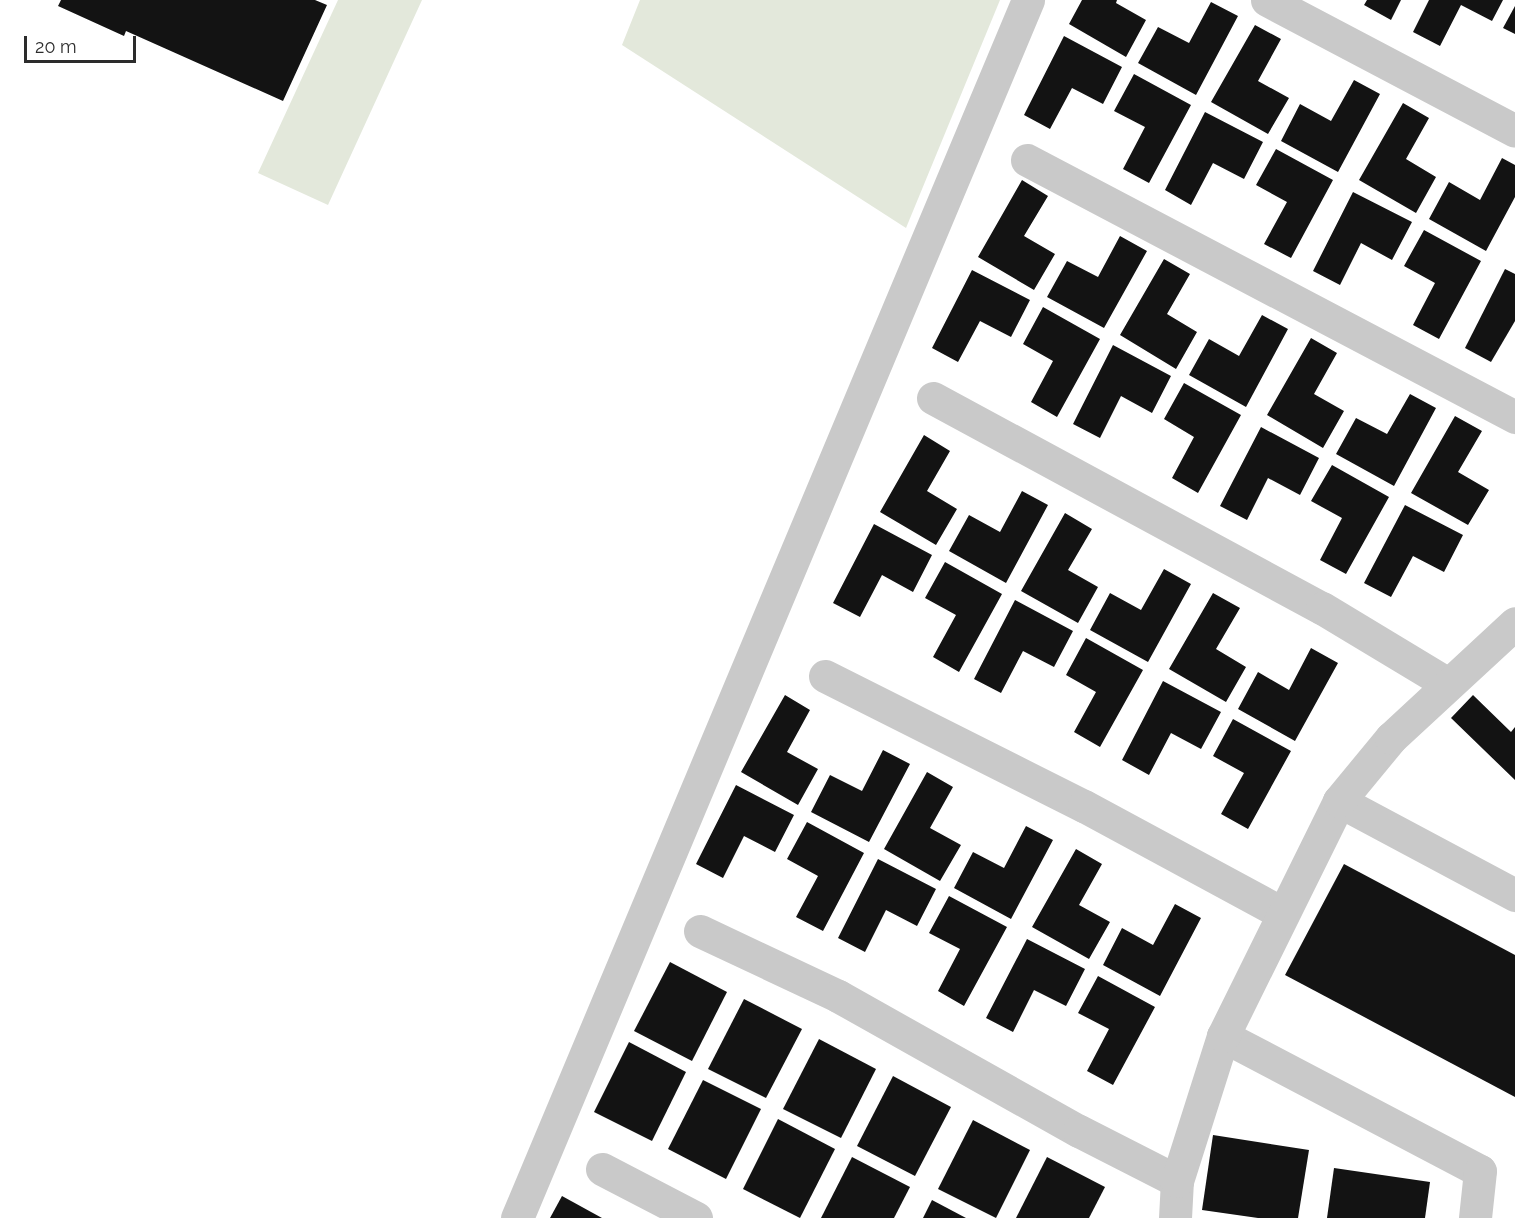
<!DOCTYPE html>
<style>
body{margin:0}
#map{position:relative;width:1515px;height:1218px;overflow:hidden;background:#fff;font-family:Raleway,sans-serif}
div>[style]{position:absolute}
[style*='--x']{left:calc(var(--x)*1px);top:calc(var(--y)*1px);width:calc(var(--w)*1px);rotate:calc(var(--a)*1deg)}
.green>*{inset:0;background:#e3e8db}
.building>*{inset:0;background:#131313}
.minor>*{height:33px;margin:-16.5px;padding:0 16.5px;transform-origin:16.5px;border-radius:16.5px;background:#c9c9c9}
span{translate:-50% -50%;white-space:nowrap;text-align:center;line-height:1.15;-webkit-text-stroke:6px #fff;paint-order:stroke}
.scale{position:absolute;left:24px;top:36px;width:112px;height:27px;box-sizing:border-box;border:3px solid #2c2c2c;border-top:0;padding-left:8px;font-size:18px;line-height:21px;white-space:nowrap;color:#2c2c2c;-webkit-text-stroke:4px #fff;paint-order:stroke}
</style>
<div id="map">
<div class="green">
<i style="clip-path:polygon(338px 0,422px 0,328px 205px,258px 173px)"></i>
<i style="clip-path:polygon(640px 0,1000px 0,906px 228px,622px 45px)"></i>
</div>
<div class="building">
<i style="clip-path:polygon(61px 0,315px 0,327px 5px,283px 101px,126px 31px,124px 36px,58px 6px)"></i>
<i style="clip-path:polygon(1082px 0,1117px 0,1116px 3px,1146px 20px,1126px 57px,1069px 24px)"></i>
<i style="clip-path:polygon(1367px 0,1401px 0,1391px 20px,1364px 5px)"></i>
<i style="clip-path:polygon(1429px 0,1503px 0,1492px 21px,1461px 5px,1440px 46px,1413px 32px)"></i>
<i style="clip-path:polygon(1211px 2px,1238px 16px,1196px 95px,1138px 63px,1158px 27px,1189px 43px)"></i>
<i style="clip-path:polygon(1515px 6px,1515px 34px,1503px 28px)"></i>
<i style="clip-path:polygon(1255px 25px,1281px 39px,1258px 81px,1289px 98px,1268px 134px,1211px 102px)"></i>
<i style="clip-path:polygon(1064px 36px,1122px 67px,1103px 104px,1072px 88px,1050px 129px,1024px 115px)"></i>
<i style="clip-path:polygon(1134px 74px,1191px 105px,1149px 183px,1123px 169px,1145px 127px,1114px 111px)"></i>
<i style="clip-path:polygon(1354px 80px,1380px 94px,1338px 172px,1281px 141px,1300px 104px,1331px 121px)"></i>
<i style="clip-path:polygon(1403px 103px,1429px 118px,1406px 159px,1436px 177px,1416px 213px,1359px 180px)"></i>
<i style="clip-path:polygon(1205px 112px,1263px 142px,1244px 179px,1213px 163px,1191px 205px,1165px 190px)"></i>
<i style="clip-path:polygon(1276px 149px,1333px 180px,1291px 258px,1264px 244px,1287px 202px,1256px 185px)"></i>
<i style="clip-path:polygon(1502px 158px,1515px 165px,1515px 197px,1486px 251px,1429px 219px,1449px 182px,1480px 200px)"></i>
<i style="clip-path:polygon(1022px 180px,1048px 196px,1024px 236px,1055px 254px,1034px 290px,978px 257px)"></i>
<i style="clip-path:polygon(1353px 192px,1412px 222px,1392px 260px,1361px 243px,1340px 285px,1313px 271px)"></i>
<i style="clip-path:polygon(1424px 230px,1481px 261px,1439px 339px,1413px 325px,1435px 283px,1404px 266px)"></i>
<i style="clip-path:polygon(1120px 236px,1147px 251px,1104px 328px,1047px 297px,1067px 261px,1098px 277px)"></i>
<i style="clip-path:polygon(1164px 259px,1190px 274px,1167px 314px,1197px 332px,1176px 369px,1120px 335px)"></i>
<i style="clip-path:polygon(1505px 269px,1515px 274px,1515px 321px,1491px 362px,1465px 348px)"></i>
<i style="clip-path:polygon(972px 270px,1030px 300px,1011px 337px,980px 321px,958px 362px,932px 348px)"></i>
<i style="clip-path:polygon(1043px 307px,1100px 339px,1057px 417px,1031px 402px,1053px 361px,1023px 344px)"></i>
<i style="clip-path:polygon(1262px 315px,1288px 329px,1246px 407px,1189px 375px,1209px 339px,1239px 356px)"></i>
<i style="clip-path:polygon(1311px 338px,1337px 353px,1314px 394px,1344px 411px,1323px 448px,1267px 415px)"></i>
<i style="clip-path:polygon(1113px 345px,1171px 376px,1152px 413px,1121px 396px,1100px 438px,1073px 424px)"></i>
<i style="clip-path:polygon(1184px 383px,1241px 415px,1198px 493px,1172px 478px,1194px 437px,1164px 419px)"></i>
<i style="clip-path:polygon(1410px 394px,1436px 408px,1394px 486px,1336px 454px,1356px 418px,1387px 434px)"></i>
<i style="clip-path:polygon(1455px 416px,1482px 431px,1458px 472px,1489px 490px,1468px 525px,1411px 493px)"></i>
<i style="clip-path:polygon(1261px 427px,1319px 458px,1300px 495px,1268px 478px,1247px 520px,1220px 506px)"></i>
<i style="clip-path:polygon(924px 435px,950px 451px,927px 491px,957px 509px,936px 545px,880px 512px)"></i>
<i style="clip-path:polygon(1332px 465px,1389px 497px,1346px 574px,1320px 560px,1342px 518px,1311px 501px)"></i>
<i style="clip-path:polygon(1022px 491px,1048px 505px,1006px 583px,949px 551px,969px 515px,1000px 532px)"></i>
<i style="clip-path:polygon(1405px 505px,1463px 535px,1444px 572px,1413px 556px,1391px 597px,1364px 583px)"></i>
<i style="clip-path:polygon(1065px 513px,1092px 529px,1068px 570px,1098px 587px,1078px 623px,1021px 591px)"></i>
<i style="clip-path:polygon(874px 524px,932px 555px,913px 592px,882px 575px,860px 617px,833px 603px)"></i>
<i style="clip-path:polygon(945px 562px,1002px 594px,959px 672px,933px 657px,956px 615px,925px 598px)"></i>
<i style="clip-path:polygon(1164px 569px,1191px 584px,1148px 662px,1090px 630px,1110px 593px,1141px 610px)"></i>
<i style="clip-path:polygon(1213px 593px,1240px 608px,1216px 649px,1246px 667px,1226px 702px,1169px 669px)"></i>
<i style="clip-path:polygon(1015px 600px,1073px 631px,1054px 667px,1023px 651px,1001px 693px,974px 679px)"></i>
<i style="clip-path:polygon(1086px 638px,1143px 670px,1100px 747px,1074px 732px,1096px 692px,1066px 675px)"></i>
<i style="clip-path:polygon(1311px 648px,1338px 663px,1295px 741px,1238px 709px,1258px 672px,1289px 690px)"></i>
<i style="clip-path:polygon(1163px 681px,1221px 712px,1201px 749px,1171px 733px,1149px 775px,1122px 760px)"></i>
<i style="clip-path:polygon(785px 695px,810px 710px,787px 752px,818px 769px,798px 805px,741px 772px)"></i>
<i style="clip-path:polygon(1473px 695px,1511px 732px,1515px 727px,1515px 780px,1451px 718px)"></i>
<i style="clip-path:polygon(1233px 719px,1291px 751px,1248px 829px,1221px 814px,1244px 773px,1213px 756px)"></i>
<i style="clip-path:polygon(883px 750px,910px 764px,869px 842px,811px 812px,830px 775px,862px 791px)"></i>
<i style="clip-path:polygon(927px 772px,953px 787px,930px 828px,961px 845px,940px 881px,884px 849px)"></i>
<i style="clip-path:polygon(736px 785px,794px 815px,775px 852px,744px 836px,723px 878px,696px 864px)"></i>
<i style="clip-path:polygon(807px 822px,864px 853px,823px 931px,796px 917px,818px 876px,787px 859px)"></i>
<i style="clip-path:polygon(1026px 826px,1053px 840px,1011px 919px,954px 888px,973px 852px,1004px 868px)"></i>
<i style="clip-path:polygon(1076px 849px,1102px 864px,1079px 905px,1110px 922px,1089px 959px,1032px 927px)"></i>
<i style="clip-path:polygon(878px 859px,936px 889px,917px 926px,886px 910px,865px 952px,838px 938px)"></i>
<i style="clip-path:polygon(1344px 864px,1515px 955px,1515px 1097px,1285px 975px)"></i>
<i style="clip-path:polygon(949px 896px,1007px 927px,964px 1006px,938px 991px,960px 949px,929px 933px)"></i>
<i style="clip-path:polygon(1175px 904px,1201px 918px,1160px 996px,1103px 965px,1122px 928px,1153px 945px)"></i>
<i style="clip-path:polygon(1027px 939px,1085px 969px,1066px 1006px,1034px 990px,1013px 1032px,986px 1018px)"></i>
<i style="clip-path:polygon(670px 962px,727px 992px,692px 1061px,634px 1031px)"></i>
<i style="clip-path:polygon(1098px 976px,1155px 1007px,1113px 1085px,1087px 1071px,1109px 1029px,1078px 1013px)"></i>
<i style="clip-path:polygon(744px 999px,802px 1029px,766px 1098px,708px 1069px)"></i>
<i style="clip-path:polygon(819px 1039px,876px 1069px,841px 1138px,783px 1109px)"></i>
<i style="clip-path:polygon(629px 1042px,686px 1072px,652px 1141px,594px 1112px)"></i>
<i style="clip-path:polygon(893px 1076px,951px 1107px,915px 1176px,857px 1146px)"></i>
<i style="clip-path:polygon(703px 1080px,761px 1109px,726px 1179px,668px 1149px)"></i>
<i style="clip-path:polygon(778px 1119px,835px 1149px,800px 1218px,743px 1189px)"></i>
<i style="clip-path:polygon(973px 1120px,1030px 1150px,996px 1218px,938px 1189px)"></i>
<i style="clip-path:polygon(1213px 1135px,1309px 1150px,1298px 1218px,1258px 1218px,1202px 1210px)"></i>
<i style="clip-path:polygon(852px 1157px,910px 1187px,894px 1218px,821px 1218px)"></i>
<i style="clip-path:polygon(1047px 1157px,1105px 1187px,1089px 1218px,1016px 1218px)"></i>
<i style="clip-path:polygon(1334px 1168px,1430px 1182px,1425px 1218px,1327px 1218px)"></i>
<i style="clip-path:polygon(562px 1196px,602px 1218px,550px 1218px)"></i>
<i style="clip-path:polygon(932px 1200px,966px 1218px,923px 1218px)"></i>
</div>
<div class="minor">
<i style="--x:1267;--y:0;--w:280;--a:27.8"></i>
<i style="--x:1027;--y:160;--w:552;--a:27.77"></i>
<i style="--x:933;--y:398;--w:442;--a:28.4"></i>
<i style="--x:1322;--y:608;--w:147;--a:31.1"></i>
<i style="--x:825;--y:676;--w:290;--a:26.7"></i>
<i style="--x:1084;--y:806;--w:225;--a:28.4"></i>
<i style="--x:1339;--y:801;--w:200;--a:28.1"></i>
<i style="--x:700;--y:931;--w:153;--a:25.2"></i>
<i style="--x:838;--y:996;--w:276;--a:29.3"></i>
<i style="--x:1079;--y:1131;--w:110;--a:27"></i>
<i style="--x:1223;--y:1036;--w:290;--a:27.7"></i>
<i style="--x:1480;--y:1171;--w:47;--a:96.1"></i>
<i style="--x:602;--y:1169;--w:106;--a:27.5"></i>
<i style="--x:517;--y:1218;--w:1321;--a:-67.24"></i>
<i style="--x:1175;--y:1218;--w:37;--a:-87"></i>
<i style="--x:1177;--y:1181;--w:152;--a:-72.4"></i>
<i style="--x:1223;--y:1036;--w:262;--a:-63.7"></i>
<i style="--x:1339;--y:801;--w:82;--a:-50.5"></i>
<i style="--x:1391;--y:738;--w:169;--a:-42.8"></i>
</div>
<div class="scale">20 m</div>
</div>
